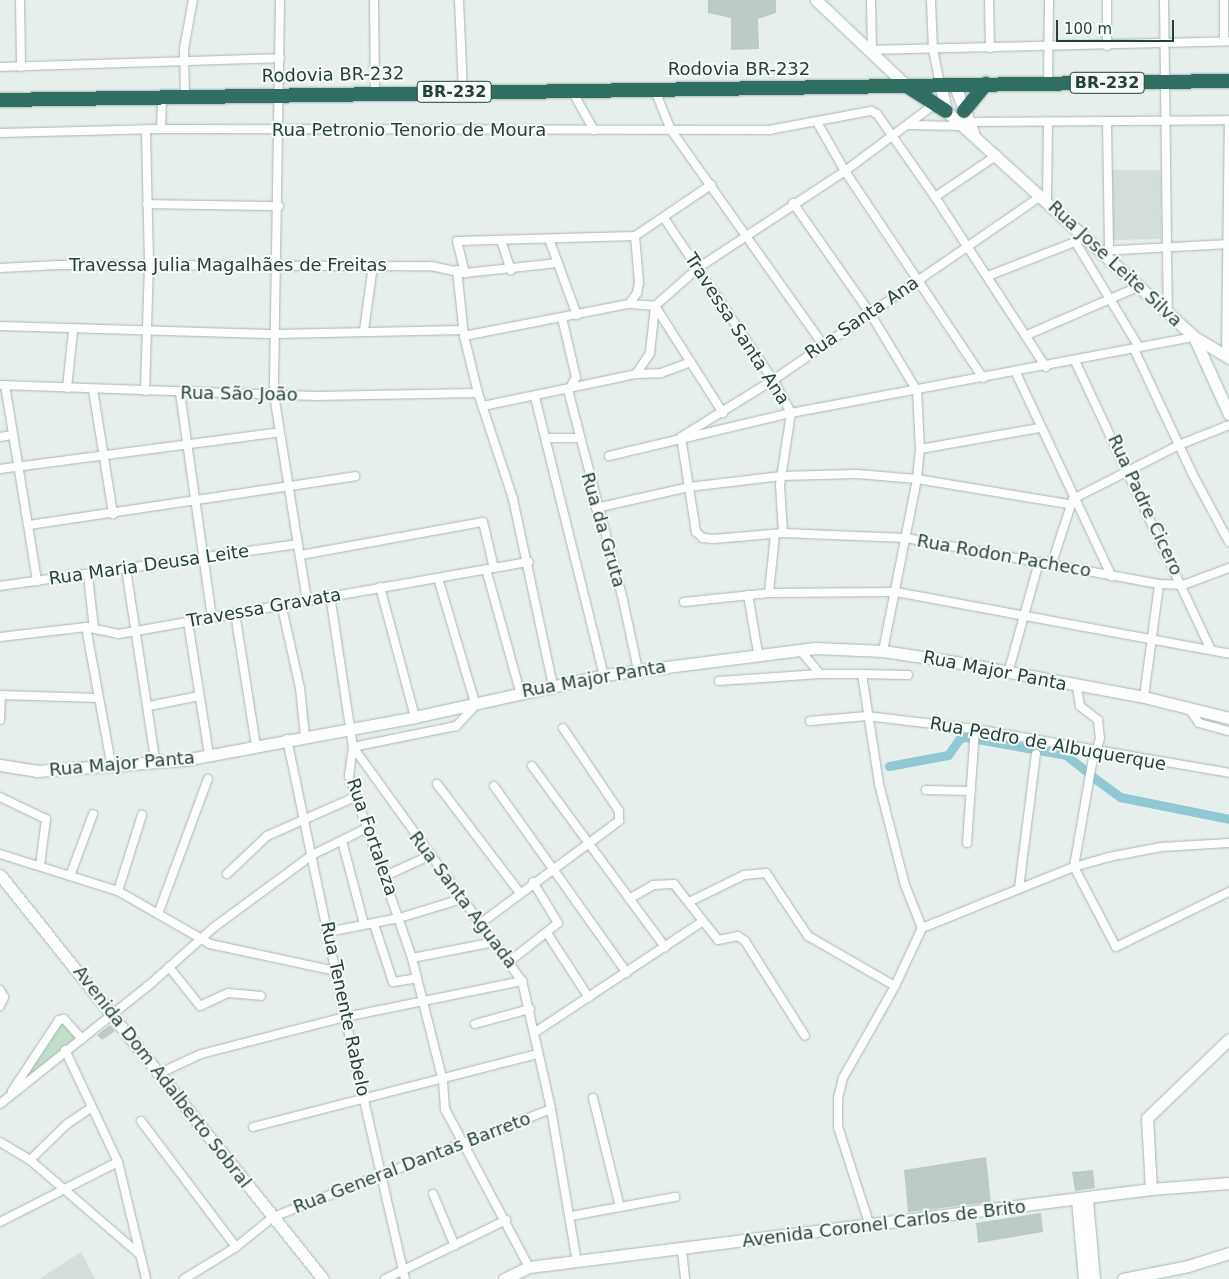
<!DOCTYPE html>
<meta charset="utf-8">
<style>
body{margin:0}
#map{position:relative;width:1229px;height:1279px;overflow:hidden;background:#e6efeb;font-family:"DejaVu Sans",sans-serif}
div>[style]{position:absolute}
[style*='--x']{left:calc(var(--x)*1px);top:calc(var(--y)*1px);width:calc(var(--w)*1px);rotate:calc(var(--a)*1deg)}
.built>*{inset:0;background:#d4dfda}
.green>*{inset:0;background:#bfe0c8}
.canal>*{height:9px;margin:-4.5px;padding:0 4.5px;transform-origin:4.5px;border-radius:4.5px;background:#8ec9d4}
.building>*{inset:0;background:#bbcac4}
.roads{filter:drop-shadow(0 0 1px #a8b8b2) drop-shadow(0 0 1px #a8b8b2)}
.street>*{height:8px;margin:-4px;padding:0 4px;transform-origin:4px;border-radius:4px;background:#fff}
.secondary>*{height:11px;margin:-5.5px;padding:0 5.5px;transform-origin:5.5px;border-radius:5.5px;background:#fff}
.highway>*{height:14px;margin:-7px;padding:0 7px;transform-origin:7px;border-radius:7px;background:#2f6f62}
span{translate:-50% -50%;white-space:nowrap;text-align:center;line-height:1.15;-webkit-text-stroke:4px #f7fbf9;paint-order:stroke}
.shield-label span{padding:1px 4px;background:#f7fbf9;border:1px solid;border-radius:4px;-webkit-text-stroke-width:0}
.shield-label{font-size:16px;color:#24423a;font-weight:700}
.street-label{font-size:18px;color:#24423a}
.scale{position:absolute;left:1056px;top:20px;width:118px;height:22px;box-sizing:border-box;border:2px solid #24423a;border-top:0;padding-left:6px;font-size:15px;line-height:18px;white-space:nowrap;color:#24423a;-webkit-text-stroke:4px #f7fbf9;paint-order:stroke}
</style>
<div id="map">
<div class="built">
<i style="clip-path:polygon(1112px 170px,1161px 170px,1161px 239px,1113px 240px)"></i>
<i style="clip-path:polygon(81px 1252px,95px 1279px,39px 1279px)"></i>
</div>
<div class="green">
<i style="clip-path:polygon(64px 1019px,82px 1039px,11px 1093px)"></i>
</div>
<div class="canal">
<i style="--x:889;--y:766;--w:60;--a:-10.6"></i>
<i style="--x:948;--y:755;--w:21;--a:-55"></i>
<i style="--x:960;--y:738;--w:6;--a:-9"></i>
<i style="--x:966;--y:737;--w:102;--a:10.2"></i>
<i style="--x:1066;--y:755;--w:26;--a:39"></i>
<i style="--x:1090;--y:775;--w:37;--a:36"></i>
<i style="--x:1120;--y:797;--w:111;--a:11.4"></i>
</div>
<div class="building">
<i style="clip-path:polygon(708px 0,776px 0,776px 13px,758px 19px,759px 49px,731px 50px,731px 18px,708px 13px)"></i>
<i style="clip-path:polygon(110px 1025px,115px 1031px,102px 1040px,97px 1035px)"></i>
<i style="clip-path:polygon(986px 1157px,991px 1202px,908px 1212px,904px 1170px)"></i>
<i style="clip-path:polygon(1093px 1170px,1095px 1188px,1075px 1191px,1072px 1172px)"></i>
<i style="clip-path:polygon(1041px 1213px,1043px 1232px,978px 1243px,976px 1223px)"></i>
</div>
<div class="roads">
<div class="street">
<i style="--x:20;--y:0;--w:67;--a:89.1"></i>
<i style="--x:280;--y:0;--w:395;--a:90.9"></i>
<i style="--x:274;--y:395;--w:208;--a:80.9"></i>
<i style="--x:374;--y:0;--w:94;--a:89.4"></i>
<i style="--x:459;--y:0;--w:92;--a:87.5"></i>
<i style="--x:871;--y:0;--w:50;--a:88.9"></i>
<i style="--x:872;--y:50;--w:357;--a:-1.4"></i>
<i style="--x:931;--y:0;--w:49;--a:87.7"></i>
<i style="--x:933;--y:49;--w:36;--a:79"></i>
<i style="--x:989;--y:0;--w:48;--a:88.8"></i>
<i style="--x:1107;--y:0;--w:46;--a:90"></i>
<i style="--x:1164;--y:0;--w:315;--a:89.3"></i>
<i style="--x:1224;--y:0;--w:41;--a:90"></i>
<i style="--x:0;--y:67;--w:280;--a:-1.8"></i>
<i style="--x:1048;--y:84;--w:84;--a:-89.3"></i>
<i style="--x:654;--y:88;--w:45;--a:68"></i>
<i style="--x:671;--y:130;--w:263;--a:54.7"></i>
<i style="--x:572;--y:91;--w:45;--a:60.6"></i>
<i style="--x:185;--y:97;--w:48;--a:-91.2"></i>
<i style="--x:184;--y:49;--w:50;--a:-79.6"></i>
<i style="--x:1107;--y:121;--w:126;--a:89.1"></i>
<i style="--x:817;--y:122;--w:56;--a:60.3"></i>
<i style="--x:845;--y:171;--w:249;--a:56.3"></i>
<i style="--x:968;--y:122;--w:261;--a:-0.4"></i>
<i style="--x:910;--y:125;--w:52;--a:1.1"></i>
<i style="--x:161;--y:129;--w:32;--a:-88"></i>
<i style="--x:0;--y:133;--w:161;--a:-1.4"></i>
<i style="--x:161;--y:129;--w:608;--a:0.09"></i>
<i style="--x:769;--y:130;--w:104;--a:-10.6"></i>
<i style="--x:871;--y:111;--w:7;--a:27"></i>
<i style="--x:877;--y:114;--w:101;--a:55.1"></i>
<i style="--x:935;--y:197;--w:203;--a:56.9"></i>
<i style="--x:1041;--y:196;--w:325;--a:145.5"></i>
<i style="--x:773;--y:380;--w:108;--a:148.2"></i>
<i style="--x:681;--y:437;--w:96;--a:81"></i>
<i style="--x:696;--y:532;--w:9;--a:41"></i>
<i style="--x:703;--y:538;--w:11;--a:5"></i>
<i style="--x:714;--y:539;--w:69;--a:-5"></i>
<i style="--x:783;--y:533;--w:123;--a:2.3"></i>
<i style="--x:906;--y:538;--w:257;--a:10.3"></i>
<i style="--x:1159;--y:584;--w:24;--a:2"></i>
<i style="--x:1183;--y:585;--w:49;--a:-20.3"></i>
<i style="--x:935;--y:197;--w:75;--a:-34.1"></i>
<i style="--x:1047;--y:202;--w:79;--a:-89.3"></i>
<i style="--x:793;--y:203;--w:134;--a:55"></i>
<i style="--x:870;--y:313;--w:91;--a:58.9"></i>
<i style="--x:917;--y:391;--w:58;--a:87"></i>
<i style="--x:920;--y:449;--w:30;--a:96"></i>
<i style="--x:917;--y:479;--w:175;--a:101.2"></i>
<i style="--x:147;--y:204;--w:132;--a:0.9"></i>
<i style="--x:664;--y:218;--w:195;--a:56.1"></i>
<i style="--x:773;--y:380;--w:38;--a:61"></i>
<i style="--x:791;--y:413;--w:73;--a:98.7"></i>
<i style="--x:780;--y:485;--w:48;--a:86.4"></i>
<i style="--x:549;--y:239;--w:81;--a:69.8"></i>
<i style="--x:501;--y:240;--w:32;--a:72"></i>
<i style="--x:1076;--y:243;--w:122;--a:58.8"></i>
<i style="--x:1100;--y:251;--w:129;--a:-3.1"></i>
<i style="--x:0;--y:268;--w:59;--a:-2.9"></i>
<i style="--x:59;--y:265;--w:372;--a:0.2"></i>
<i style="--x:431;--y:266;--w:35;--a:12"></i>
<i style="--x:465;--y:273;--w:93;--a:-6.2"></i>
<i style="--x:457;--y:270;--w:66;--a:83.9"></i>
<i style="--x:464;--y:336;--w:59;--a:76.2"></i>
<i style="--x:478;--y:393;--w:112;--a:71.7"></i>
<i style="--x:513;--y:499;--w:190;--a:77.9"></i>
<i style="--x:465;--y:273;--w:33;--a:-104"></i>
<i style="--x:457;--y:241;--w:178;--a:-1.6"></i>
<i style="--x:635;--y:236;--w:92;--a:-33.9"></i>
<i style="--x:988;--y:276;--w:99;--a:-21.4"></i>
<i style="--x:629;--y:304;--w:14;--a:-54"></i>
<i style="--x:637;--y:293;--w:10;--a:-79"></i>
<i style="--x:639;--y:283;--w:47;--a:-94.9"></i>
<i style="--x:655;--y:306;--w:57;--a:-41.5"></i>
<i style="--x:698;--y:268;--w:176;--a:-33.4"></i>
<i style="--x:845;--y:171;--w:112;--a:-36.7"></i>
<i style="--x:655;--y:306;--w:127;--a:57.6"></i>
<i style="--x:562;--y:318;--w:61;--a:76.7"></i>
<i style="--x:576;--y:377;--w:13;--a:119"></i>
<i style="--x:0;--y:326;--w:276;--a:1.7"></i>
<i style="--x:276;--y:334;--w:187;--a:-1.2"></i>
<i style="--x:364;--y:330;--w:65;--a:-82"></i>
<i style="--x:1027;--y:335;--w:121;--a:-23.4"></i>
<i style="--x:464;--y:336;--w:168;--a:-11"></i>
<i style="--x:629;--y:304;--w:26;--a:4"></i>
<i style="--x:1134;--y:349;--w:137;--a:64.9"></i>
<i style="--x:1192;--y:473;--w:78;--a:61.8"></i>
<i style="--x:1226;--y:356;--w:236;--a:-89.3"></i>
<i style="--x:1075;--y:361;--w:319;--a:64.8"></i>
<i style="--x:1016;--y:373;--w:225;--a:64.8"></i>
<i style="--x:636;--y:374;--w:25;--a:-56"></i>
<i style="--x:650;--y:353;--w:47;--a:-83.9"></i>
<i style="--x:0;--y:385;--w:316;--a:2"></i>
<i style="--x:316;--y:396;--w:162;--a:-1.1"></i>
<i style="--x:5;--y:385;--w:199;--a:80.7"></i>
<i style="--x:67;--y:388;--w:57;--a:-84"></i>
<i style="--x:93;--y:390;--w:126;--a:80.8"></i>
<i style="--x:568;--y:390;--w:217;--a:75.3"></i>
<i style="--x:623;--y:600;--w:72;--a:77.9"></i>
<i style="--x:145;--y:391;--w:127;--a:-88.2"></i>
<i style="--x:149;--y:264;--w:135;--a:-91.3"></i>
<i style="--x:180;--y:393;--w:226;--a:81.9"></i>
<i style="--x:535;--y:397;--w:286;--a:76.1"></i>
<i style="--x:483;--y:406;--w:156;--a:-11.8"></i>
<i style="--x:636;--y:374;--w:25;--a:-2"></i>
<i style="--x:661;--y:373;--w:32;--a:-20"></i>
<i style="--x:0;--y:437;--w:11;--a:-10"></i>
<i style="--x:546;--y:438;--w:32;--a:0"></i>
<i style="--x:920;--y:449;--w:121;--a:-10"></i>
<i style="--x:609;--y:456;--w:187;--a:-13.3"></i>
<i style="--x:791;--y:413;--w:410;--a:-10.7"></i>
<i style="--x:0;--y:469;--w:282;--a:-7.5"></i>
<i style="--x:596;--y:508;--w:95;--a:-12.7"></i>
<i style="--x:689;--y:487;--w:93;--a:-6.8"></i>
<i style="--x:781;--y:476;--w:76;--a:-1.5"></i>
<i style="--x:857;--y:474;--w:60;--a:4.8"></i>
<i style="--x:917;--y:479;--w:153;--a:9.4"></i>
<i style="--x:29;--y:525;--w:330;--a:-8.5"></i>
<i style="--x:301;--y:555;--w:185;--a:-10.3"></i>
<i style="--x:483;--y:522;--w:47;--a:76.6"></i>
<i style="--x:1052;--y:563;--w:67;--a:-71.8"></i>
<i style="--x:1073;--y:499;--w:119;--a:-27"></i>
<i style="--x:1179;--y:445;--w:54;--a:-21.8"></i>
<i style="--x:126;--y:569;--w:197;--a:81.3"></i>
<i style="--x:486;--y:569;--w:128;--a:74.5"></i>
<i style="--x:88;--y:575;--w:54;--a:83.7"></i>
<i style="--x:438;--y:578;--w:130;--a:73.5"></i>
<i style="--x:475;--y:703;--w:5;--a:112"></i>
<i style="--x:473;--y:708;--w:25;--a:133"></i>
<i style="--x:456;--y:726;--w:105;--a:168.5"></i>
<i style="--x:353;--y:747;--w:29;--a:98"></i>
<i style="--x:349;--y:776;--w:193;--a:70.9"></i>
<i style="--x:412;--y:958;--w:127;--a:75.9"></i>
<i style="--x:443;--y:1081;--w:28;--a:86"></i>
<i style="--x:445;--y:1109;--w:179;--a:62"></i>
<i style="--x:0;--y:586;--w:301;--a:-8"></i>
<i style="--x:380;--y:587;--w:135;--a:74.9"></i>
<i style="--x:769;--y:593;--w:59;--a:-84.2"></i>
<i style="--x:330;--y:595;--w:154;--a:81.4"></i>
<i style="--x:353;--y:747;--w:289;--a:54.2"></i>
<i style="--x:522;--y:981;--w:131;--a:77.2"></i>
<i style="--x:551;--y:1109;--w:155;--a:80.4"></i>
<i style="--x:748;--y:595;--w:59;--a:80.2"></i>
<i style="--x:684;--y:602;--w:85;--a:-6"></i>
<i style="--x:769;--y:593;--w:127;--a:-0.5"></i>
<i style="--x:896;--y:592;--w:339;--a:10.5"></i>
<i style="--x:281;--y:603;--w:87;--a:77.4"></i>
<i style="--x:300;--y:688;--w:48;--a:84.1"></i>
<i style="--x:235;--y:613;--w:135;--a:81"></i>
<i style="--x:188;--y:622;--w:135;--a:81"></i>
<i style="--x:86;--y:627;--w:143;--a:79.6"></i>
<i style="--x:0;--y:637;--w:87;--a:-6.6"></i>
<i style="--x:86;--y:627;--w:34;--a:12"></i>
<i style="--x:119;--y:634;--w:416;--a:-10"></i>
<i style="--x:800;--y:650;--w:31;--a:50"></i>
<i style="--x:820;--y:674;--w:42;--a:0"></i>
<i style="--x:862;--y:674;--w:111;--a:81.2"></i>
<i style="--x:879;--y:784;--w:104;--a:75.6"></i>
<i style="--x:905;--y:885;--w:46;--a:68.4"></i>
<i style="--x:1008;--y:673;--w:115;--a:-74.4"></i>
<i style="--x:862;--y:674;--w:46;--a:1.2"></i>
<i style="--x:719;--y:681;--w:101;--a:-4"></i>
<i style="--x:1077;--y:687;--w:19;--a:81"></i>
<i style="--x:1080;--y:706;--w:23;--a:38"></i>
<i style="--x:1098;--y:720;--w:18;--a:84"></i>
<i style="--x:1100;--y:738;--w:16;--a:105"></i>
<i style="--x:0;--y:695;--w:98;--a:1.8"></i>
<i style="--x:1144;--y:697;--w:114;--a:-82.4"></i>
<i style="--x:149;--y:706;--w:51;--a:-11.3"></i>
<i style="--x:1189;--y:709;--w:17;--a:54"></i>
<i style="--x:1199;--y:723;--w:31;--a:15"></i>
<i style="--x:0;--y:720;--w:25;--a:-88"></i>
<i style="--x:810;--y:721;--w:57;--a:-5"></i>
<i style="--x:867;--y:716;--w:109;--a:6.9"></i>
<i style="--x:975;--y:729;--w:258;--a:9.8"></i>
<i style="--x:287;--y:739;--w:284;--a:78.2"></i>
<i style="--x:345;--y:1017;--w:269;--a:77.1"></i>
<i style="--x:1094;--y:752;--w:117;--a:99.9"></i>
<i style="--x:1074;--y:867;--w:90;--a:62.3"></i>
<i style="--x:1116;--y:947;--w:126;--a:-26"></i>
<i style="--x:532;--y:766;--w:225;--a:53.7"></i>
<i style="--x:437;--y:784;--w:137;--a:52.7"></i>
<i style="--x:494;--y:786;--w:229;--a:54.6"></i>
<i style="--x:926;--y:790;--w:45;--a:1.3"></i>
<i style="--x:0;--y:797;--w:51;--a:25.6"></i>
<i style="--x:46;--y:819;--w:47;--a:97.3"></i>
<i style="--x:342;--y:841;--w:86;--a:75.2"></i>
<i style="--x:967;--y:843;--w:114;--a:-86"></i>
<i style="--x:0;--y:854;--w:124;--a:17.4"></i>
<i style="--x:118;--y:891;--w:106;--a:29.9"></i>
<i style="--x:210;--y:944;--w:129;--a:12.1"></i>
<i style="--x:227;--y:874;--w:55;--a:-43.5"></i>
<i style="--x:267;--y:836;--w:96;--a:-23.9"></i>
<i style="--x:70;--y:876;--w:66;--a:-69.6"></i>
<i style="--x:385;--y:876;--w:48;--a:-24.4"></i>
<i style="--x:1019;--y:888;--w:135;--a:-82.8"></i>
<i style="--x:118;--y:891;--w:80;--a:-72.5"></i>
<i style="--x:629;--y:899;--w:28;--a:-30"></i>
<i style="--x:653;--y:885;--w:21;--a:-3"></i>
<i style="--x:674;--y:884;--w:71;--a:51.8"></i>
<i style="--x:718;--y:940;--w:20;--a:-11"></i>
<i style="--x:738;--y:936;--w:9;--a:36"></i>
<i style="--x:745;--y:941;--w:112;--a:57.7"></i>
<i style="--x:689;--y:902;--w:61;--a:-26.1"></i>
<i style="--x:744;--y:875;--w:22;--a:-5"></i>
<i style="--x:766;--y:873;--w:76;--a:56.3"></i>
<i style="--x:808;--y:936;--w:100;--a:29.9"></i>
<i style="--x:158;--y:914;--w:144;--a:-69.7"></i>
<i style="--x:481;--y:923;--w:172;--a:-36.5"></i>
<i style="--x:619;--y:821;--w:10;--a:-90"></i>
<i style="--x:619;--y:811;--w:100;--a:-124"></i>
<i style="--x:374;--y:924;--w:61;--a:71.9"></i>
<i style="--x:393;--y:982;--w:24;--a:-9"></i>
<i style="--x:922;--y:928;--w:164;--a:-21.9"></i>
<i style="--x:1074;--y:867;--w:36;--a:-16"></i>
<i style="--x:1109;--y:857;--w:53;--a:-10.9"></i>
<i style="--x:1161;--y:847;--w:68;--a:-3.4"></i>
<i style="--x:328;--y:932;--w:72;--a:-11.2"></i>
<i style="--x:399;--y:918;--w:66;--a:-16.8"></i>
<i style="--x:547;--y:933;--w:77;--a:57.1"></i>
<i style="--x:412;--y:958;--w:85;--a:-10.9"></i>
<i style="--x:510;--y:961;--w:61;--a:-38.4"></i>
<i style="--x:558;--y:923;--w:48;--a:-121.4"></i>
<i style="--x:169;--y:967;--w:50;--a:51.5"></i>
<i style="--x:200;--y:1006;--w:31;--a:-25"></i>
<i style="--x:228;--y:993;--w:33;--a:5"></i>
<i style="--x:0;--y:990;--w:8;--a:60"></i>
<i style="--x:4;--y:997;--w:10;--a:114"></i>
<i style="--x:475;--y:1024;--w:57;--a:-15.3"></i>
<i style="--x:534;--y:1033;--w:201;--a:-33.5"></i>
<i style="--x:65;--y:1050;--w:124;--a:64.7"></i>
<i style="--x:118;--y:1162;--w:120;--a:76.5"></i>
<i style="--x:158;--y:1074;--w:47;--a:-24.9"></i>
<i style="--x:201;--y:1054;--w:149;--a:-14.4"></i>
<i style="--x:345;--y:1017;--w:181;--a:-11.5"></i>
<i style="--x:12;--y:1091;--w:85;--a:-56.5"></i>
<i style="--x:59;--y:1020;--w:5;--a:-11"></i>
<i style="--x:64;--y:1019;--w:27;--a:48"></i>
<i style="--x:593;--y:1098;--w:112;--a:76.1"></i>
<i style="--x:0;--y:1104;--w:189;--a:-38.6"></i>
<i style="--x:148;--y:986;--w:87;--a:-41.7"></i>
<i style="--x:213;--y:928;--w:123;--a:-36.4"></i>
<i style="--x:312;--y:855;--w:61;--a:-26.1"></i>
<i style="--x:141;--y:1121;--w:158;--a:53"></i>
<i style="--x:253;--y:1127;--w:294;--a:-14.4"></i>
<i style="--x:0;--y:1142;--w:35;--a:31"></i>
<i style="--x:30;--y:1160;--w:143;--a:40.7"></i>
<i style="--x:30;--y:1160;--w:52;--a:-44.2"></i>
<i style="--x:67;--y:1124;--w:30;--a:-34"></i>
<i style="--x:433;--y:1194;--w:56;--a:67.1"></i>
<i style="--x:571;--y:1216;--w:106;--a:-10.4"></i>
<i style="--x:0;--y:1222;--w:132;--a:-27"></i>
<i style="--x:870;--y:1226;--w:104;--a:-107.9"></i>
<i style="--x:838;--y:1127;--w:29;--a:-90"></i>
<i style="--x:838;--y:1098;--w:21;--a:-76"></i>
<i style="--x:843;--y:1078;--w:106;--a:-60.5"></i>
<i style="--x:895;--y:986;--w:64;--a:-65"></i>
<i style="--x:682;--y:1250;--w:29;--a:84"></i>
<i style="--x:184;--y:1279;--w:61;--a:-31.6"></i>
<i style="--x:236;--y:1247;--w:48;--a:-39"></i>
<i style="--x:273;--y:1217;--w:298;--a:-21.2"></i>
<i style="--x:385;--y:1279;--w:135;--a:-26"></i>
</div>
<div class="secondary">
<i style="--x:816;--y:0;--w:125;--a:43.4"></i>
<i style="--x:940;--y:84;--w:28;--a:77"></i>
<i style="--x:946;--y:111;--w:336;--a:42.3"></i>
<i style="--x:1194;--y:337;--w:85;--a:65.6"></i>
<i style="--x:954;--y:84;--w:52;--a:68.4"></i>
<i style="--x:1196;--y:338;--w:39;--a:31"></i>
<i style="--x:0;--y:765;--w:37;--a:9"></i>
<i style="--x:37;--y:771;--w:147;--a:-4.3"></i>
<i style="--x:184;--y:760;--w:235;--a:-10.5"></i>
<i style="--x:415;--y:717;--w:194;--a:-12.5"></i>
<i style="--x:604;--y:675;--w:213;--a:-7.3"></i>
<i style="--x:815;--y:648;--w:68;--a:2.5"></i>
<i style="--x:883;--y:651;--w:74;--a:8.6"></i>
<i style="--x:956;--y:662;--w:191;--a:10.5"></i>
<i style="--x:1144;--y:697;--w:88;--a:13.9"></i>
<i style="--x:0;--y:875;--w:517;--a:51.36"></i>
<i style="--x:1151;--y:1189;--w:71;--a:-93.2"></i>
<i style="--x:1147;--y:1118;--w:114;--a:-43.9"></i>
<i style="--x:1077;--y:1200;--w:79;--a:84.9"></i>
<i style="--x:1087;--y:1200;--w:79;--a:84.9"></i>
<i style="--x:504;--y:1279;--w:28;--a:-26"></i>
<i style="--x:529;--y:1267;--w:627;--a:-7.15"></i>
<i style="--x:1151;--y:1189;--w:78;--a:-4.4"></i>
<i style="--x:1123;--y:1279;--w:66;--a:-11.3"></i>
<i style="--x:1188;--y:1266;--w:43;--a:-17.6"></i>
</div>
<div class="highway">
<i style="--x:907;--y:86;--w:46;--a:32.7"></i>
<i style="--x:0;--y:100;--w:1229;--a:-0.89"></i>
<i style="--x:964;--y:111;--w:35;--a:-51"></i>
</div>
</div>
<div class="shield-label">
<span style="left:1107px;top:83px">BR-232</span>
<span style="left:454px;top:92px">BR-232</span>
</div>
<div class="street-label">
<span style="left:739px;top:69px">Rodovia BR-232</span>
<span style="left:333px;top:75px;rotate:-1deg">Rodovia BR-232</span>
<span style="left:409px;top:130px">Rua Petronio Tenorio de Moura</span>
<span style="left:1115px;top:264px;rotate:43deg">Rua Jose Leite Silva</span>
<span style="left:228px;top:265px">Travessa Julia Magalhães de Freitas</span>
<span style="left:862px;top:318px;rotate:-34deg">Rua Santa Ana</span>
<span style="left:737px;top:329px;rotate:57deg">Travessa Santa Ana</span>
<span style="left:239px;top:394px;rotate:1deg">Rua São João</span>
<span style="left:1145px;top:505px;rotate:65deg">Rua Padre Cicero</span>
<span style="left:603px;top:530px;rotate:74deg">Rua da Gruta</span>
<span style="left:1004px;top:556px;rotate:10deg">Rua Rodon Pacheco</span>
<span style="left:149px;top:565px;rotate:-8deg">Rua Maria Deusa Leite</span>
<span style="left:264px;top:608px;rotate:-10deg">Travessa Gravata</span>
<span style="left:995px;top:671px;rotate:11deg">Rua Major Panta</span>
<span style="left:594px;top:679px;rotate:-10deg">Rua Major Panta</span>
<span style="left:1048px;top:744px;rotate:10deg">Rua Pedro de Albuquerque</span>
<span style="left:122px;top:764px;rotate:-5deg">Rua Major Panta</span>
<span style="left:372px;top:837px;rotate:71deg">Rua Fortaleza</span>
<span style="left:463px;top:900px;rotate:53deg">Rua Santa Aguada</span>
<span style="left:345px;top:1009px;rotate:78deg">Rua Tenente Rabelo</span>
<span style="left:162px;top:1077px;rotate:52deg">Avenida Dom Adalberto Sobral</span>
<span style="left:412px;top:1163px;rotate:-21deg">Rua General Dantas Barreto</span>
<span style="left:884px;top:1224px;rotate:-7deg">Avenida Coronel Carlos de Brito</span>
</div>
<div class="scale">100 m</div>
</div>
